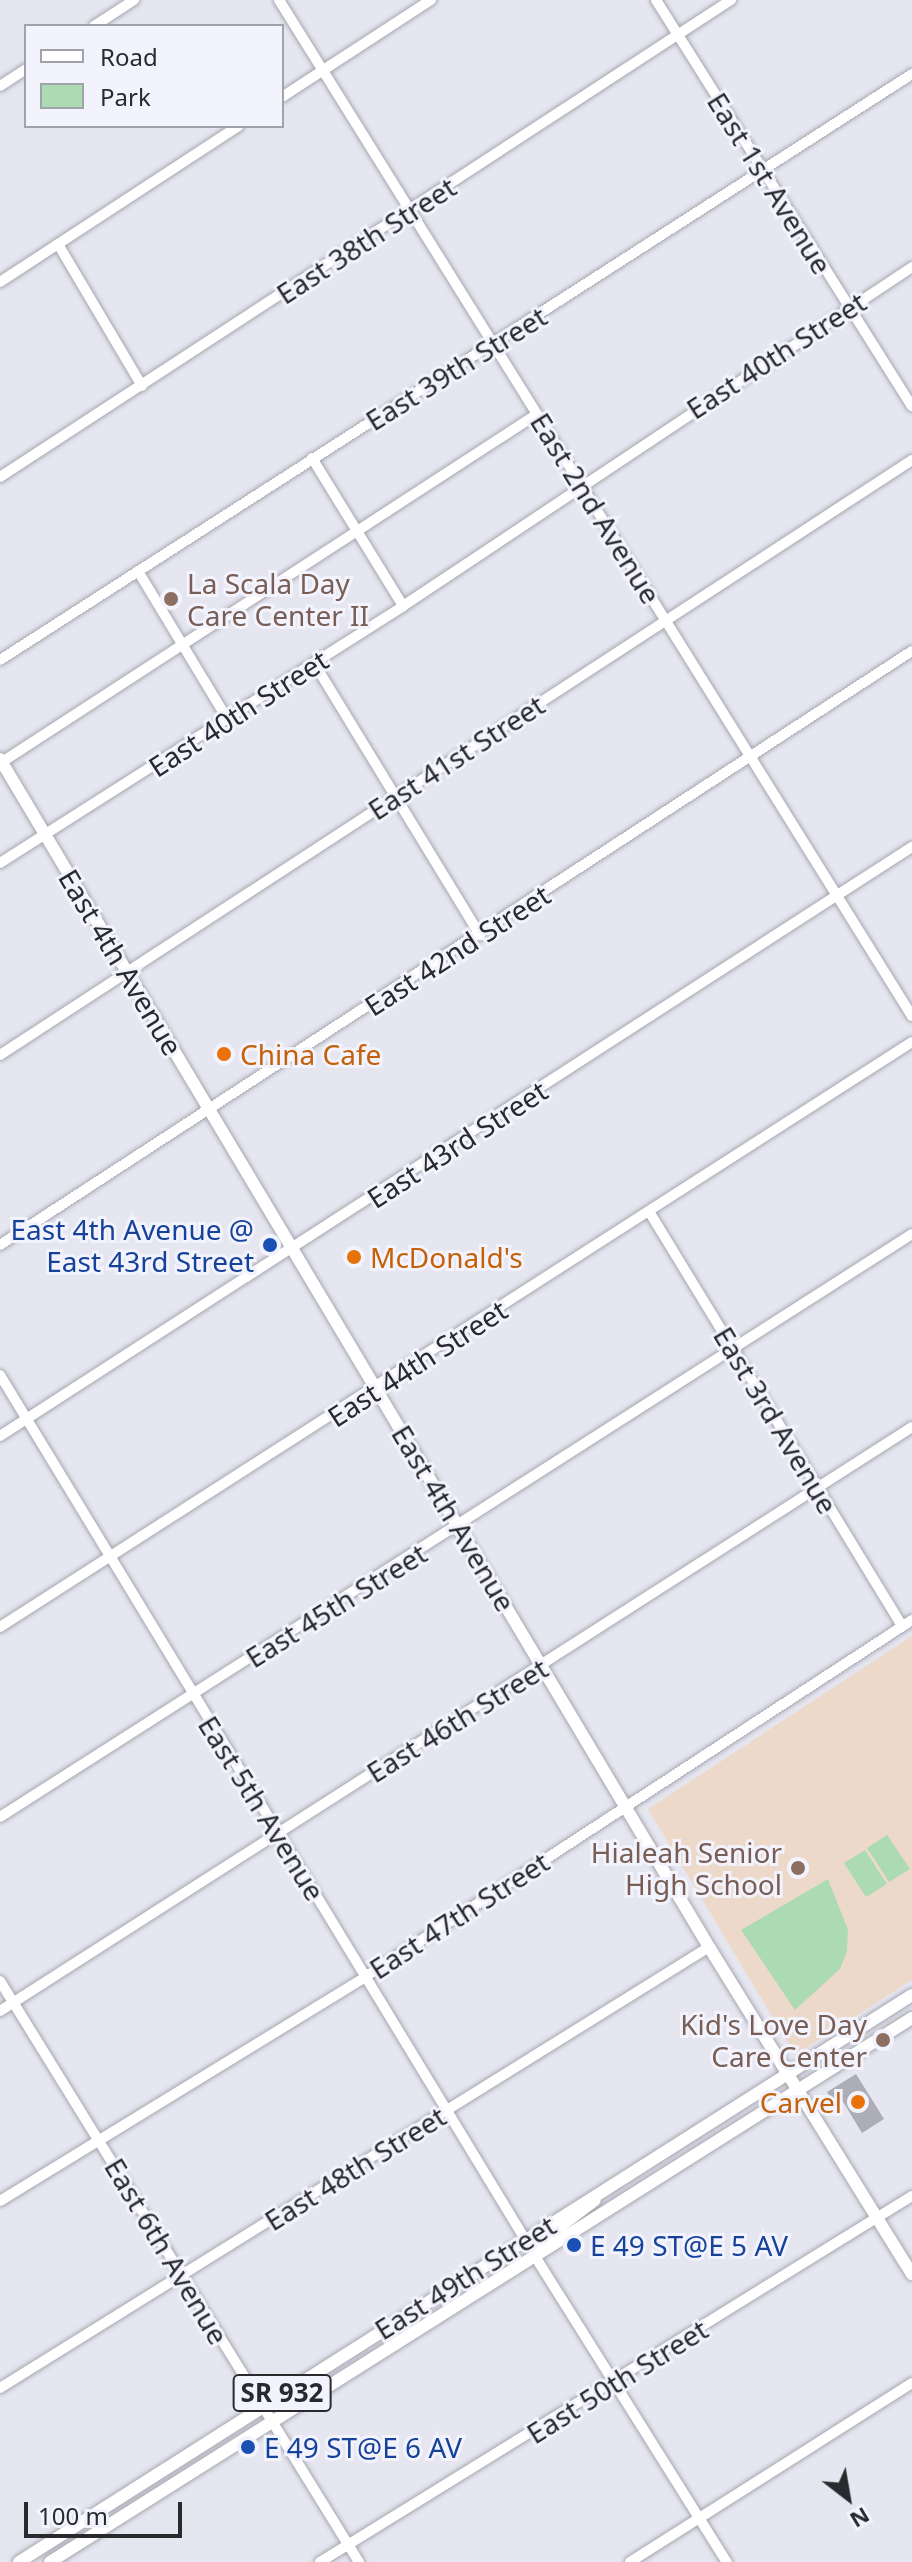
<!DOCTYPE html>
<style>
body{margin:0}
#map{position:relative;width:912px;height:2562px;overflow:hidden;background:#e5e6f0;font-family:"Noto Sans",sans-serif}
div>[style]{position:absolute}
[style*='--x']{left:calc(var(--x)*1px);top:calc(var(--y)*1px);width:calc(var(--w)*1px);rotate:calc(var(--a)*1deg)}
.education>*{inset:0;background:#edd9ca}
.green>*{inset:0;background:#acdab3}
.building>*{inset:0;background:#adadb7}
.roads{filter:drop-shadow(0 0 2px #a6a7b1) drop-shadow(0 0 2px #a6a7b1)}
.minor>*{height:10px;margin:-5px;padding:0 5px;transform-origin:5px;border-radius:5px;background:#fff}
.major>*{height:12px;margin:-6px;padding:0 6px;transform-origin:6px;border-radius:6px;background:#fff}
.dots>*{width:22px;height:22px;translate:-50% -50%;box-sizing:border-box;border:4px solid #f3f3fe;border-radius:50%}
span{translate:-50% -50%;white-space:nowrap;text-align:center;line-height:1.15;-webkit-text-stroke:6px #f3f3fe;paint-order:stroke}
.shield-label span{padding:2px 6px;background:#f3f3fe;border:2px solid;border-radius:6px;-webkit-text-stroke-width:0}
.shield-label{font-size:26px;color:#292a2d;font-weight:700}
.street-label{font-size:28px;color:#292a2d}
.education-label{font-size:28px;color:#785e54}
.left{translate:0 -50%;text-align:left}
.right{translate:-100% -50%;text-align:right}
.food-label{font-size:28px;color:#c56008}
.transit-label{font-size:28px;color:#164399}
.legend{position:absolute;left:24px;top:24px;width:260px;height:104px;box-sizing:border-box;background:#f3f3fe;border:2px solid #a2a3aa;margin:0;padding:10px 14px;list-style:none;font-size:24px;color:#292a2d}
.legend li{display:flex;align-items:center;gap:16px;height:40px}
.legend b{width:40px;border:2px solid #a2a3aa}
.north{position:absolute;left:808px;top:2458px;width:80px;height:80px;-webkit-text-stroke:6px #f3f3fe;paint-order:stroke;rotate:149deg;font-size:22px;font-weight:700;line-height:32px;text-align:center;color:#292a2d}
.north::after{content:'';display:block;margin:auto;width:28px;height:36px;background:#292a2d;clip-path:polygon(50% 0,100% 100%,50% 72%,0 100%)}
.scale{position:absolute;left:24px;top:2502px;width:158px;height:36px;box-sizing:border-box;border:4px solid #292a2d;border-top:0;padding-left:10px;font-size:24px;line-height:28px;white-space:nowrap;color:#292a2d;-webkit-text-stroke:6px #f3f3fe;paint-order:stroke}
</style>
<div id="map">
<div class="education">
<i style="clip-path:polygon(912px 1636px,912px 1980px,795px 2055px,648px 1809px)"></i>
</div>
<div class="green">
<i style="clip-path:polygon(887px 1835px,910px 1869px,889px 1882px,867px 1848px)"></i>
<i style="clip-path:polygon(865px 1850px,887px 1884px,866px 1897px,844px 1863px)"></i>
<i style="clip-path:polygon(828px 1879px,848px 1930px,847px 1951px,840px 1969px,795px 2010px,741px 1930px)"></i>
</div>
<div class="building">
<i style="clip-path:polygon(856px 2074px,884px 2119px,862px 2133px,842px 2100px,835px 2105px,827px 2092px)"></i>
</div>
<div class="roads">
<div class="minor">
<i style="--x:279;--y:0;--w:1197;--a:58.08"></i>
<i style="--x:656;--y:0;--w:480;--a:57.8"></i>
<i style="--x:94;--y:26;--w:48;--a:-33"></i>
<i style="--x:0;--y:86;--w:31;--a:-33"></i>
<i style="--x:282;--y:97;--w:178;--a:-33.1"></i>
<i style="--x:58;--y:244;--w:165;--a:59.4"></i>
<i style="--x:0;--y:282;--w:285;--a:-33.2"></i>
<i style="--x:312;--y:458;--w:174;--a:58.4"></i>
<i style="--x:0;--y:477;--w:873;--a:-33.13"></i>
<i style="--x:138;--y:571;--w:174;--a:58.9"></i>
<i style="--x:0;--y:660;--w:1084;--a:-32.72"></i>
<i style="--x:314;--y:663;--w:319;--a:58.6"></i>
<i style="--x:2;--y:762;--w:638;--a:-33.04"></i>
<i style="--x:0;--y:863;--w:478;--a:-32.5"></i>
<i style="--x:403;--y:606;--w:612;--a:-33.66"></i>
<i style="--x:0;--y:1055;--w:1089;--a:-33.12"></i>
<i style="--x:650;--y:1213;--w:484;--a:58.6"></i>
<i style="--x:0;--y:1245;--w:1088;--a:-33.08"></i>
<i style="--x:0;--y:1375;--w:1011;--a:58.72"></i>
<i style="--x:0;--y:1436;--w:1086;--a:-32.86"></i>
<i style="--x:0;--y:1627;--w:1083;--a:-32.68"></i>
<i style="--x:0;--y:1817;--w:1082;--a:-32.59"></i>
<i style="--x:0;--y:1981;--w:683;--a:58.29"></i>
<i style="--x:0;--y:2011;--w:1083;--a:-32.63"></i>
<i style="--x:0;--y:2201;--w:428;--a:-31.5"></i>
<i style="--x:365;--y:1977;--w:653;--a:-33.13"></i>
<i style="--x:536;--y:2258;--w:359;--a:57.9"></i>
<i style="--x:0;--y:2388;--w:835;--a:-31.88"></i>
<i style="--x:320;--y:2562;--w:696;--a:-31.73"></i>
<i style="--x:630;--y:2562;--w:334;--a:-32.4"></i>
</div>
<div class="major">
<i style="--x:0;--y:759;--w:1383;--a:59.17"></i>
<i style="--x:709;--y:1947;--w:385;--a:58.2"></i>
<i style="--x:536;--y:2258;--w:19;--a:-72"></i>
<i style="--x:542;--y:2240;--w:66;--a:-37"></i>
<i style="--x:19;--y:2562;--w:1058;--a:-32.41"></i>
<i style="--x:50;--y:2562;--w:1019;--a:-32.26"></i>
</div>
</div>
<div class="dots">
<i style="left:171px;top:599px;background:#8d6e63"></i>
<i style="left:224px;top:1054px;background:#e8710a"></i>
<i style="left:270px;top:1245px;background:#1a4fb4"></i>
<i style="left:354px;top:1257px;background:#e8710a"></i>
<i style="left:798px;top:1868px;background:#8d6e63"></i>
<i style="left:883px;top:2040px;background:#8d6e63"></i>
<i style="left:858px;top:2102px;background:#e8710a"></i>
<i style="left:574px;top:2245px;background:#1a4fb4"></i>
<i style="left:248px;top:2447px;background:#1a4fb4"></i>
</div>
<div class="shield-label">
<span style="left:282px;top:2393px">SR 932</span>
</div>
<div class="street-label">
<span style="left:770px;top:183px;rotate:58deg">East 1st Avenue</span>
<span style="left:366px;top:240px;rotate:-33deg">East 38th Street</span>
<span style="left:776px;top:355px;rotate:-33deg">East 40th Street</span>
<span style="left:456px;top:368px;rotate:-32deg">East 39th Street</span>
<span style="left:596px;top:508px;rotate:58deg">East 2nd Avenue</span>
<span style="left:238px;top:713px;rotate:-33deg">East 40th Street</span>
<span style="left:456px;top:757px;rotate:-33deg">East 41st Street</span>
<span style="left:457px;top:950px;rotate:-33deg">East 42nd Street</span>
<span style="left:121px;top:962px;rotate:59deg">East 4th Avenue</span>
<span style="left:457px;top:1144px;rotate:-33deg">East 43rd Street</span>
<span style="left:417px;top:1363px;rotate:-33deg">East 44th Street</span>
<span style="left:776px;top:1420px;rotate:59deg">East 3rd Avenue</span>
<span style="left:454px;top:1518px;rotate:59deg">East 4th Avenue</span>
<span style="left:336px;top:1605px;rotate:-32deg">East 45th Street</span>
<span style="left:457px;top:1720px;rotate:-32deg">East 46th Street</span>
<span style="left:262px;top:1808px;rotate:58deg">East 5th Avenue</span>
<span style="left:459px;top:1915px;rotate:-33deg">East 47th Street</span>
<span style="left:355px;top:2168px;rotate:-32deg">East 48th Street</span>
<span style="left:167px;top:2251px;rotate:59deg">East 6th Avenue</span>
<span style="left:465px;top:2277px;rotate:-32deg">East 49th Street</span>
<span style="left:617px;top:2381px;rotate:-32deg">East 50th Street</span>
</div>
<div class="education-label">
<span class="left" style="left:187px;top:599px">La Scala Day<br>Care Center II</span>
<span class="right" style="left:782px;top:1868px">Hialeah Senior<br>High School</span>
<span class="right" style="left:867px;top:2040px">Kid's Love Day<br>Care Center</span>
</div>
<div class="food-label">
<span class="left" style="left:240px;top:1054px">China Cafe</span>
<span class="left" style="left:370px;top:1257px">McDonald's</span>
<span class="right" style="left:842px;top:2102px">Carvel</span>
</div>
<div class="transit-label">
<span class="right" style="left:254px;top:1245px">East 4th Avenue @<br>East 43rd Street</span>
<span class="left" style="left:590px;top:2245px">E 49 ST@E 5 AV</span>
<span class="left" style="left:264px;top:2447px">E 49 ST@E 6 AV</span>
</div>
<ul class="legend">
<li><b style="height:10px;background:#fff"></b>Road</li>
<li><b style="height:22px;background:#acdab3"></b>Park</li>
</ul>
<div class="north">N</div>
<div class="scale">100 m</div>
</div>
